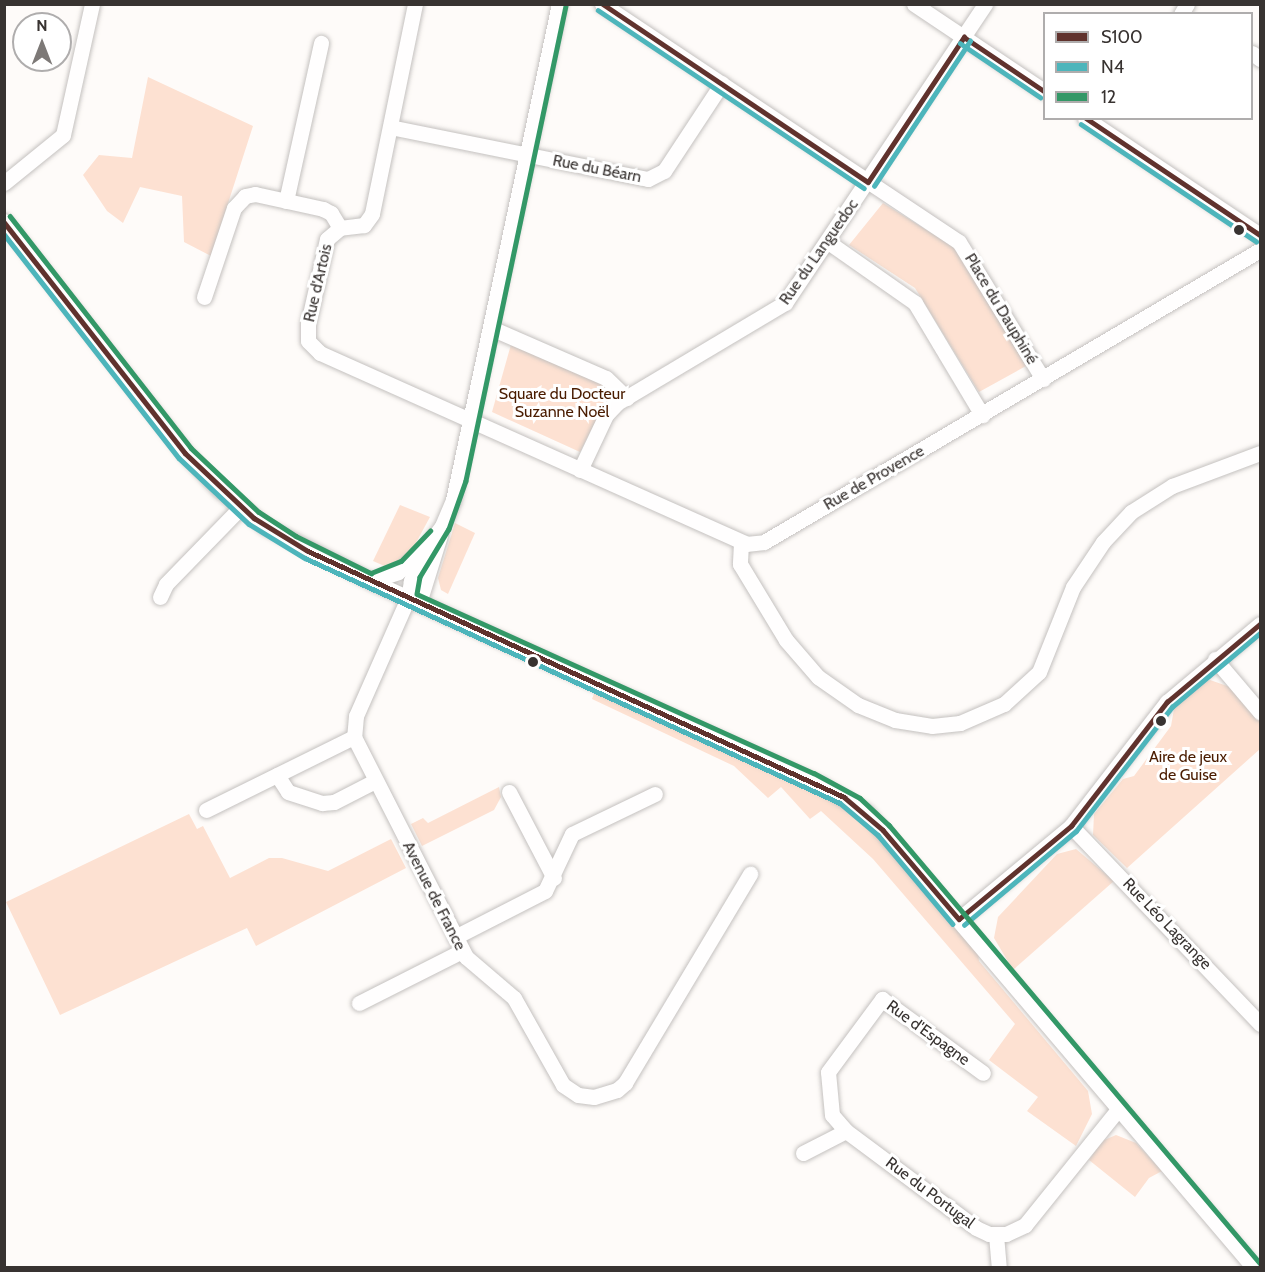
<!DOCTYPE html>
<meta charset="utf-8">
<style>
body{margin:0}
#map{position:relative;width:1265px;height:1272px;overflow:hidden;background:#fefbf9;font-family:Cabin,sans-serif}
div>[style]{position:absolute}
[style*='--x']{left:calc(var(--x)*1px);top:calc(var(--y)*1px);width:calc(var(--w)*1px);rotate:calc(var(--a)*1deg)}
.green>*{inset:0;background:#fde1d2}
.roads{filter:drop-shadow(0 0 2px #c4c1bf) drop-shadow(0 0 2px #c4c1bf)}
.minor>*{height:15px;margin:-7.5px;padding:0 7.5px;transform-origin:7.5px;border-radius:7.5px;background:#fffefe}
.bus-1>*{height:4.5px;margin:-2.25px;padding:0 2.25px;transform-origin:2.25px;border-radius:2.25px;background:#60322d}
.bus-2>*{height:4.5px;margin:-2.25px;padding:0 2.25px;transform-origin:2.25px;border-radius:2.25px;background:#4db5bb}
.bus-3>*{height:4.5px;margin:-2.25px;padding:0 2.25px;transform-origin:2.25px;border-radius:2.25px;background:#339867}
.dots>*{width:16px;height:16px;translate:-50% -50%;box-sizing:border-box;border:3px solid #fff;border-radius:50%}
span{translate:-50% -50%;white-space:nowrap;text-align:center;line-height:1.15;-webkit-text-stroke:6px #fff;paint-order:stroke}
.street-label{font-size:16px;color:#383331}
.park-label{font-size:16px;color:#4a1c00}
.frame{position:absolute;inset:0;border:6px solid #383331;pointer-events:none}
.legend{position:absolute;left:1043px;top:12px;width:210px;height:108px;box-sizing:border-box;background:#fff;border:2px solid #afadad;margin:0;padding:8px 10px;list-style:none;font-size:18px;color:#383331}
.legend li{display:flex;align-items:center;gap:12px;height:30px}
.legend b{width:30px;border:2px solid #afadad}
.north{position:absolute;left:12px;top:12px;width:60px;height:60px;box-sizing:border-box;background:#fff;border:2px solid #afadad;border-radius:50%;rotate:0deg;font-size:16px;font-weight:700;line-height:24px;text-align:center;color:#383331}
.north::after{content:'';display:block;margin:auto;width:21px;height:27px;background:#7d7977;clip-path:polygon(50% 0,100% 100%,50% 72%,0 100%)}
</style>
<div id="map">
<div class="green">
<i style="clip-path:polygon(148px 77px,253px 126px,211px 256px,184px 242px,182px 196px,140px 187px,123px 223px,107px 211px,83px 175px,99px 155px,132px 158px)"></i>
<i style="clip-path:polygon(883px 203px,957px 249px,1026px 366px,979px 392px,915px 288px,849px 245px)"></i>
<i style="clip-path:polygon(512px 341px,608px 382px,615px 394px,605px 403px,580px 452px,492px 412px)"></i>
<i style="clip-path:polygon(400px 505px,430px 517px,412px 550px,389px 568px,373px 561px)"></i>
<i style="clip-path:polygon(455px 523px,475px 533px,448px 594px,441px 590px,438px 578px)"></i>
<i style="clip-path:polygon(1210px 680px,1230px 687px,1260px 722px,1260px 749px,1127px 868px,1093px 835px,1094px 814px,1123px 779px,1134px 776px,1171px 726px,1174px 709px,1201px 683px)"></i>
<i style="clip-path:polygon(595px 691px,831px 799px,866px 823px,978px 953px,979px 961px,1088px 1091px,1092px 1114px,1076px 1146px,1027px 1111px,1038px 1097px,989px 1060px,1015px 1024px,873px 859px,821px 811px,810px 819px,781px 787px,768px 798px,734px 766px,592px 699px)"></i>
<i style="clip-path:polygon(499px 787px,501px 797px,494px 810px,422px 846px,411px 824px,423px 818px,428px 823px)"></i>
<i style="clip-path:polygon(189px 814px,197px 829px,203px 826px,230px 878px,269px 858px,282px 858px,328px 871px,391px 839px,406px 868px,256px 946px,247px 928px,60px 1015px,6px 902px)"></i>
<i style="clip-path:polygon(1076px 849px,1114px 881px,1013px 970px,994px 938px,998px 917px,1057px 854px)"></i>
<i style="clip-path:polygon(1116px 1135px,1136px 1143px,1162px 1171px,1149px 1178px,1135px 1197px,1089px 1160px,1102px 1141px)"></i>
</div>
<div class="roads">
<div class="minor">
<i style="--x:415;--y:4;--w:214;--a:101.6"></i>
<i style="--x:372;--y:214;--w:14;--a:126"></i>
<i style="--x:364;--y:225;--w:24;--a:173"></i>
<i style="--x:340;--y:228;--w:17;--a:140"></i>
<i style="--x:327;--y:239;--w:86;--a:102.7"></i>
<i style="--x:308;--y:323;--w:18;--a:90"></i>
<i style="--x:308;--y:341;--w:17;--a:45"></i>
<i style="--x:320;--y:353;--w:467;--a:24.1"></i>
<i style="--x:746;--y:544;--w:18;--a:-6"></i>
<i style="--x:764;--y:542;--w:576;--a:-30.49"></i>
<i style="--x:602;--y:4;--w:429;--a:33.7"></i>
<i style="--x:959;--y:242;--w:161;--a:58.5"></i>
<i style="--x:914;--y:4;--w:156;--a:33.8"></i>
<i style="--x:1181;--y:14;--w:12;--a:-59"></i>
<i style="--x:1252;--y:53;--w:10;--a:37"></i>
<i style="--x:1085;--y:118;--w:211;--a:33.8"></i>
<i style="--x:390;--y:127;--w:263;--a:11.4"></i>
<i style="--x:648;--y:179;--w:18;--a:-27"></i>
<i style="--x:664;--y:171;--w:105;--a:-56.6"></i>
<i style="--x:4;--y:183;--w:76;--a:-39.1"></i>
<i style="--x:63;--y:135;--w:134;--a:-77.5"></i>
<i style="--x:286;--y:201;--w:162;--a:-77.5"></i>
<i style="--x:4;--y:221;--w:294;--a:52"></i>
<i style="--x:185;--y:453;--w:51;--a:46.6"></i>
<i style="--x:220;--y:490;--w:58;--a:38.7"></i>
<i style="--x:265;--y:526;--w:119;--a:27.4"></i>
<i style="--x:371;--y:581;--w:494;--a:24.4"></i>
<i style="--x:821;--y:785;--w:52;--a:31"></i>
<i style="--x:866;--y:812;--w:599;--a:49.61"></i>
<i style="--x:828;--y:242;--w:106;--a:35"></i>
<i style="--x:915;--y:303;--w:131;--a:59.1"></i>
<i style="--x:204;--y:297;--w:94;--a:-71.4"></i>
<i style="--x:234;--y:208;--w:16;--a:-47"></i>
<i style="--x:245;--y:196;--w:10;--a:-11"></i>
<i style="--x:255;--y:194;--w:70;--a:12.4"></i>
<i style="--x:323;--y:209;--w:9;--a:27"></i>
<i style="--x:331;--y:213;--w:17;--a:59"></i>
<i style="--x:491;--y:328;--w:125;--a:23.5"></i>
<i style="--x:606;--y:378;--w:29;--a:44"></i>
<i style="--x:580;--y:470;--w:61;--a:-64.7"></i>
<i style="--x:606;--y:415;--w:16;--a:-47"></i>
<i style="--x:617;--y:403;--w:196;--a:-30.8"></i>
<i style="--x:785;--y:303;--w:360;--a:-56.2"></i>
<i style="--x:741;--y:543;--w:21;--a:93"></i>
<i style="--x:740;--y:564;--w:89;--a:58.8"></i>
<i style="--x:786;--y:640;--w:49;--a:49.1"></i>
<i style="--x:818;--y:677;--w:49;--a:35"></i>
<i style="--x:858;--y:705;--w:40;--a:22"></i>
<i style="--x:895;--y:720;--w:37;--a:9"></i>
<i style="--x:932;--y:726;--w:28;--a:-6"></i>
<i style="--x:960;--y:723;--w:48;--a:-23.4"></i>
<i style="--x:1004;--y:704;--w:47;--a:-42.4"></i>
<i style="--x:1039;--y:672;--w:92;--a:-68.2"></i>
<i style="--x:1073;--y:587;--w:54;--a:-56.3"></i>
<i style="--x:1103;--y:542;--w:41;--a:-47"></i>
<i style="--x:1131;--y:512;--w:49;--a:-32.4"></i>
<i style="--x:1172;--y:486;--w:94;--a:-20.6"></i>
<i style="--x:424;--y:550;--w:34;--a:113"></i>
<i style="--x:411;--y:581;--w:17;--a:100"></i>
<i style="--x:408;--y:598;--w:129;--a:113.8"></i>
<i style="--x:356;--y:716;--w:21;--a:95"></i>
<i style="--x:354;--y:737;--w:247;--a:63"></i>
<i style="--x:466;--y:957;--w:63;--a:40.5"></i>
<i style="--x:514;--y:998;--w:100;--a:60.6"></i>
<i style="--x:563;--y:1085;--w:18;--a:34"></i>
<i style="--x:578;--y:1095;--w:16;--a:7"></i>
<i style="--x:594;--y:1097;--w:24;--a:-17"></i>
<i style="--x:617;--y:1090;--w:11;--a:-41"></i>
<i style="--x:625;--y:1083;--w:244;--a:-59.1"></i>
<i style="--x:371;--y:581;--w:28;--a:-18"></i>
<i style="--x:398;--y:572;--w:34;--a:-40"></i>
<i style="--x:424;--y:550;--w:30;--a:-53"></i>
<i style="--x:442;--y:526;--w:28;--a:-67"></i>
<i style="--x:453;--y:500;--w:507;--a:-77.94"></i>
<i style="--x:160;--y:597;--w:14;--a:-65"></i>
<i style="--x:166;--y:584;--w:106;--a:-45.8"></i>
<i style="--x:419;--y:603;--w:71;--a:-72.8"></i>
<i style="--x:1215;--y:659;--w:70;--a:49.7"></i>
<i style="--x:277;--y:775;--w:20;--a:57"></i>
<i style="--x:288;--y:792;--w:36;--a:18"></i>
<i style="--x:322;--y:803;--w:12;--a:-5"></i>
<i style="--x:334;--y:802;--w:46;--a:-27.1"></i>
<i style="--x:509;--y:792;--w:97;--a:62.4"></i>
<i style="--x:206;--y:810;--w:165;--a:-26.3"></i>
<i style="--x:1071;--y:826;--w:274;--a:46.3"></i>
<i style="--x:959;--y:919;--w:146;--a:-39.7"></i>
<i style="--x:1071;--y:826;--w:157;--a:-52.3"></i>
<i style="--x:1167;--y:702;--w:121;--a:-40"></i>
<i style="--x:455;--y:937;--w:101;--a:-27.1"></i>
<i style="--x:545;--y:891;--w:63;--a:-64.7"></i>
<i style="--x:572;--y:834;--w:92;--a:-25.7"></i>
<i style="--x:359;--y:1003;--w:115;--a:-26.8"></i>
<i style="--x:846;--y:1131;--w:21;--a:-131"></i>
<i style="--x:832;--y:1115;--w:43;--a:-95.3"></i>
<i style="--x:828;--y:1072;--w:91;--a:-53.5"></i>
<i style="--x:882;--y:999;--w:125;--a:36.2"></i>
<i style="--x:803;--y:1153;--w:48;--a:-27.1"></i>
<i style="--x:846;--y:1131;--w:162;--a:36.7"></i>
<i style="--x:976;--y:1228;--w:14;--a:25"></i>
<i style="--x:989;--y:1234;--w:17;--a:0"></i>
<i style="--x:1006;--y:1234;--w:21;--a:-25"></i>
<i style="--x:1025;--y:1225;--w:150;--a:-51.2"></i>
<i style="--x:996;--y:1235;--w:33;--a:85"></i>
</div>
</div>
<div class="bus-1">
<i style="--x:603;--y:4;--w:319;--a:33.9"></i>
<i style="--x:964;--y:37;--w:97;--a:34"></i>
<i style="--x:1086;--y:118;--w:210;--a:33.9"></i>
<i style="--x:868;--y:182;--w:174;--a:-56.5"></i>
<i style="--x:4;--y:222;--w:293;--a:51.9"></i>
<i style="--x:185;--y:453;--w:95;--a:43.3"></i>
<i style="--x:254;--y:518;--w:63;--a:31.4"></i>
<i style="--x:308;--y:551;--w:590;--a:24.65"></i>
<i style="--x:844;--y:797;--w:51;--a:40.2"></i>
<i style="--x:883;--y:830;--w:117;--a:49.5"></i>
<i style="--x:959;--y:919;--w:146;--a:-39.7"></i>
<i style="--x:1071;--y:826;--w:157;--a:-52.3"></i>
<i style="--x:1167;--y:702;--w:121;--a:-40"></i>
</div>
<div class="bus-2">
<i style="--x:598;--y:10;--w:320;--a:33.8"></i>
<i style="--x:960;--y:43;--w:97;--a:34"></i>
<i style="--x:1081;--y:124;--w:211;--a:33.8"></i>
<i style="--x:874;--y:186;--w:174;--a:-56.5"></i>
<i style="--x:4;--y:234;--w:284;--a:52"></i>
<i style="--x:179;--y:458;--w:96;--a:43.3"></i>
<i style="--x:249;--y:524;--w:66;--a:31.3"></i>
<i style="--x:305;--y:558;--w:588;--a:24.61"></i>
<i style="--x:840;--y:803;--w:50;--a:40.1"></i>
<i style="--x:878;--y:835;--w:116;--a:49.9"></i>
<i style="--x:964;--y:925;--w:146;--a:-40"></i>
<i style="--x:1076;--y:831;--w:157;--a:-52.3"></i>
<i style="--x:1172;--y:707;--w:115;--a:-40.1"></i>
</div>
<div class="bus-3">
<i style="--x:566;--y:6;--w:485;--a:101.9"></i>
<i style="--x:466;--y:481;--w:51;--a:109.5"></i>
<i style="--x:449;--y:529;--w:56;--a:121.1"></i>
<i style="--x:420;--y:577;--w:17;--a:100"></i>
<i style="--x:417;--y:594;--w:435;--a:24.3"></i>
<i style="--x:814;--y:773;--w:52;--a:28.5"></i>
<i style="--x:860;--y:798;--w:40;--a:43"></i>
<i style="--x:889;--y:825;--w:574;--a:49.73"></i>
<i style="--x:10;--y:216;--w:294;--a:52"></i>
<i style="--x:191;--y:448;--w:93;--a:43.3"></i>
<i style="--x:259;--y:512;--w:44;--a:33"></i>
<i style="--x:296;--y:536;--w:84;--a:26.3"></i>
<i style="--x:371;--y:573;--w:32;--a:-22"></i>
<i style="--x:401;--y:561;--w:42;--a:-46"></i>
</div>
<div class="dots">
<i style="left:1239px;top:230px;background:#383331"></i>
<i style="left:533px;top:662px;background:#383331"></i>
<i style="left:1161px;top:721px;background:#383331"></i>
</div>
<div class="street-label">
<span style="left:597px;top:169px;rotate:11deg">Rue du Béarn</span>
<span style="left:819px;top:252px;rotate:-55deg">Rue du Languedoc</span>
<span style="left:318px;top:283px;rotate:-77deg">Rue d'Artois</span>
<span style="left:1001px;top:309px;rotate:59deg">Place du Dauphiné</span>
<span style="left:874px;top:478px;rotate:-30deg">Rue de Provence</span>
<span style="left:434px;top:896px;rotate:63deg">Avenue de France</span>
<span style="left:1167px;top:924px;rotate:46deg">Rue Léo Lagrange</span>
<span style="left:928px;top:1033px;rotate:36deg">Rue d'Espagne</span>
<span style="left:930px;top:1193px;rotate:37deg">Rue du Portugal</span>
</div>
<div class="park-label">
<span style="left:562px;top:403px">Square du Docteur<br>Suzanne Noël</span>
<span style="left:1188px;top:766px">Aire de jeux<br>de Guise</span>
</div>
<div class="frame"></div>
<ul class="legend">
<li><b style="height:8px;background:#60322d"></b>S100</li>
<li><b style="height:8px;background:#4db5bb"></b>N4</li>
<li><b style="height:8px;background:#339867"></b>12</li>
</ul>
<div class="north">N</div>
</div>
